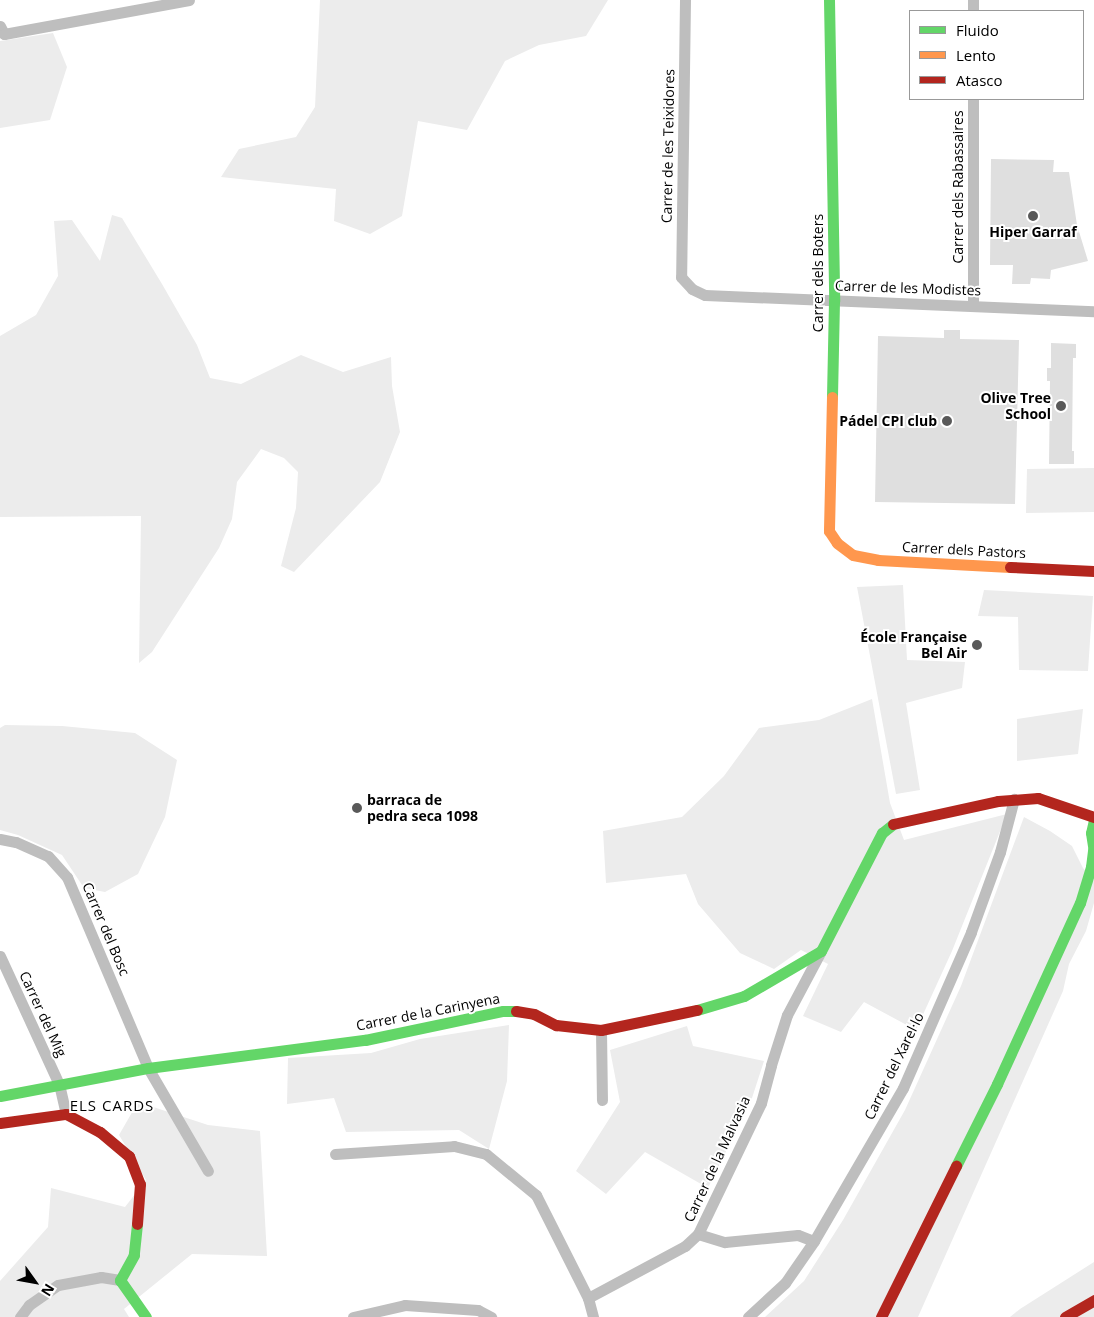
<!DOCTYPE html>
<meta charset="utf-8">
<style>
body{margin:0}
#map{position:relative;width:1094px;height:1317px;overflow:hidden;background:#fff;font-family:"Open Sans",sans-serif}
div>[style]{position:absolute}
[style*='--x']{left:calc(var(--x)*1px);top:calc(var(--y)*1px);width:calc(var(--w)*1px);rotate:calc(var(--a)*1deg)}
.green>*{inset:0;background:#ececec}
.building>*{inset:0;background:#dfdfdf}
.street>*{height:11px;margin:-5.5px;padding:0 5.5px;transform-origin:5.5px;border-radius:5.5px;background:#bebebe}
.fast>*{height:11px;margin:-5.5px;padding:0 5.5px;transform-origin:5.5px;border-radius:5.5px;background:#63d668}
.slow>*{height:11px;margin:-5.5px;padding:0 5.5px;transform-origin:5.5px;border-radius:5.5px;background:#ff974d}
.jam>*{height:11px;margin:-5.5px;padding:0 5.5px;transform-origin:5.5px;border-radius:5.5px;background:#b3261e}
.dots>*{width:14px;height:14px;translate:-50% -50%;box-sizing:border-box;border:2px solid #fff;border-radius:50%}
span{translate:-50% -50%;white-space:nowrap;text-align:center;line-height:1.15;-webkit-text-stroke:4px #fff;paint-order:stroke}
.street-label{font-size:14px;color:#000}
.poi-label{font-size:14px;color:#000;font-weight:700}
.right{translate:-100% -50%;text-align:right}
.left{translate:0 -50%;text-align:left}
.neighbourhood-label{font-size:15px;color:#000;letter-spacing:1px}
.legend{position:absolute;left:909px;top:10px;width:175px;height:90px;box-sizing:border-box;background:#fff;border:1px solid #999;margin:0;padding:6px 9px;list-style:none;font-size:15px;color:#000}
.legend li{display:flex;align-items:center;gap:10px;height:25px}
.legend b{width:25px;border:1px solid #999}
.north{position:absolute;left:10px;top:1257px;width:50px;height:50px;-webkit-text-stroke:4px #fff;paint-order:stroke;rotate:122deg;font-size:14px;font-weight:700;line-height:20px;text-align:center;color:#000}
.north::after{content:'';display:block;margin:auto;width:18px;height:22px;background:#000;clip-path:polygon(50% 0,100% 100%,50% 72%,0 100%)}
</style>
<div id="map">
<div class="green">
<i style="clip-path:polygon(320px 0,608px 0,586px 36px,539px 45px,505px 61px,467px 130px,418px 121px,402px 216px,370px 234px,334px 221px,336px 189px,221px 177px,239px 149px,296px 137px,315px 107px)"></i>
<i style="clip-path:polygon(53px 33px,67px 67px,50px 120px,0 128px,0 41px)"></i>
<i style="clip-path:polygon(112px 215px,122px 218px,162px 284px,197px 345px,210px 378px,241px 384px,301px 355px,343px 372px,391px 357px,392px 386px,400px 432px,380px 482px,294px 572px,281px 566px,296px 508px,298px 472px,284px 458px,261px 449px,237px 482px,232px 519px,219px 548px,152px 652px,139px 663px,141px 516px,0 517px,0 336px,36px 315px,58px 276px,54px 221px,72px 220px,100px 261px)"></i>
<i style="clip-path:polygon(1094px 468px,1094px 512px,1026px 513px,1027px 469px)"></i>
<i style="clip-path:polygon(903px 585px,907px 660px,965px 662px,962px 688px,906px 703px,920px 790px,896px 794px,857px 587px)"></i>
<i style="clip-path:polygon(984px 590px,1093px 596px,1088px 671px,1019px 670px,1018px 617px,978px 616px)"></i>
<i style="clip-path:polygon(872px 699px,890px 803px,904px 840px,1007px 814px,952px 951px,916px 1030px,864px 1002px,841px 1032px,803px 1016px,828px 964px,801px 950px,774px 969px,740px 953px,698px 904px,686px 874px,606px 883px,603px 831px,682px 817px,724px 776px,759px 728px,819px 720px)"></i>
<i style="clip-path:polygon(1083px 709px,1078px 754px,1017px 761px,1017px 719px)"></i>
<i style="clip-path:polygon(5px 725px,62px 726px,135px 733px,177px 760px,165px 817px,138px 874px,105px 892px,84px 888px,62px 855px,18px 835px,0 830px,0 728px)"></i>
<i style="clip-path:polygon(1024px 817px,1050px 831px,1072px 846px,1083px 868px,1094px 881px,1094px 903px,1086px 931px,1069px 964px,1063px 991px,918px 1317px,765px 1317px,804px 1281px,843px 1220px,905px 1110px,961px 986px)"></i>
<i style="clip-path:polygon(509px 1025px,507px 1081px,489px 1149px,459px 1130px,346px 1132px,334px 1098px,287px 1104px,288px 1058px,371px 1053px,420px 1039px)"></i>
<i style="clip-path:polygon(687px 1026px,693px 1046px,764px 1061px,752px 1098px,708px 1188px,645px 1152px,606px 1194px,576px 1171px,620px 1102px,610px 1050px)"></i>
<i style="clip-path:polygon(138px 1102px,208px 1125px,260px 1131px,267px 1256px,192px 1254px,124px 1309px,129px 1317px,0 1317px,0 1281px,48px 1227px,51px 1188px,125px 1207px,146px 1180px,119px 1135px)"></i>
<i style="clip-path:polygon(1094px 1262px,1094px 1317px,1010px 1317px,1020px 1309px)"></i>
</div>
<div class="building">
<i style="clip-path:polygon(991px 159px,1054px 160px,1053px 172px,1069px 172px,1077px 225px,1088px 261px,1051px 270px,1050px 279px,1031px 278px,1030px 284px,1012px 284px,1013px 265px,990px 265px)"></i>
<i style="clip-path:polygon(944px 330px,960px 330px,960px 339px,1019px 340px,1015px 504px,875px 502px,878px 336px,944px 338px)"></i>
<i style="clip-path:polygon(1051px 343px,1076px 344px,1076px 358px,1073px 358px,1072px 451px,1074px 451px,1074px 464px,1049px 464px,1050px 381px,1047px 381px,1047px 368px,1051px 368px)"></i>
</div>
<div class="street">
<i style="--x:685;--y:0;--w:277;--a:90.8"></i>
<i style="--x:681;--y:277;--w:16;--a:47"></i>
<i style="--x:692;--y:289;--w:14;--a:25"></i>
<i style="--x:705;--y:295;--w:389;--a:2.4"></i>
<i style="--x:973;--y:11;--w:11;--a:-90"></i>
<i style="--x:0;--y:26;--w:9;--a:63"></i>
<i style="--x:4;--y:34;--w:188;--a:-10.4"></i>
<i style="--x:973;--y:306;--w:207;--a:-90"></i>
<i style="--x:0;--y:839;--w:16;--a:11"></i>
<i style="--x:16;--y:842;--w:35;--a:24"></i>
<i style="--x:48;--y:856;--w:28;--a:48"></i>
<i style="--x:67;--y:877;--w:207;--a:67"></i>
<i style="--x:148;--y:1068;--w:119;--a:59.8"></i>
<i style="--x:0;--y:956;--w:141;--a:65.3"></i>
<i style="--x:59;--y:1084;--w:31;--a:77"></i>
<i style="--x:601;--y:1030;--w:70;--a:89.2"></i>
<i style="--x:335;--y:1154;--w:119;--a:-3.8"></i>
<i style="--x:454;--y:1146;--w:33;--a:14"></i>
<i style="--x:486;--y:1154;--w:65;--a:39.4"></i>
<i style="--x:536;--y:1195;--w:115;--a:63.2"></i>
<i style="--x:588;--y:1298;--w:20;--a:75"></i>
<i style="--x:698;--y:1234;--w:28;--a:17"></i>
<i style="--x:725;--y:1242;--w:73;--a:-5.5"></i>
<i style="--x:798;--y:1235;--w:17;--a:21"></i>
<i style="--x:588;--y:1298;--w:110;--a:-28.2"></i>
<i style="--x:685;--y:1246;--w:18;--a:-43"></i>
<i style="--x:698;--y:1234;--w:145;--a:-64.3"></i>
<i style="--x:761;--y:1103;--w:39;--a:-75"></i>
<i style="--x:771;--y:1065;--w:52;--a:-72.3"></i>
<i style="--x:787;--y:1015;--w:70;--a:-62"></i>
<i style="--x:20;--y:1317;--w:15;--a:-53"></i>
<i style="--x:29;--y:1305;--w:35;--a:-35"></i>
<i style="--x:58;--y:1285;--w:44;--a:-10.5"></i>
<i style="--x:101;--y:1277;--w:19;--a:9"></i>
<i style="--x:353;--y:1317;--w:53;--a:-13"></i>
<i style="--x:405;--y:1305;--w:73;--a:3.9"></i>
<i style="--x:478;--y:1310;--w:15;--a:28"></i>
<i style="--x:748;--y:1317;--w:50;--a:-42.6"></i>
<i style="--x:785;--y:1283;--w:51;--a:-55.4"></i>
<i style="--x:814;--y:1241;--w:177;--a:-59.8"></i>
<i style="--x:903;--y:1088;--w:170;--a:-66.4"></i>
<i style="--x:971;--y:932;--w:85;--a:-70.1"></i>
<i style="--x:1000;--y:852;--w:55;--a:-75.2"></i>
</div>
<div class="fast">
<i style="--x:829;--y:0;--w:301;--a:89"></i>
<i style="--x:834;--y:301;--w:96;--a:91.2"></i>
<i style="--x:1094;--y:820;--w:13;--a:103"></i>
<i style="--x:1091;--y:833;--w:19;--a:81"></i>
<i style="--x:697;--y:1010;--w:49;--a:-16.6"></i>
<i style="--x:744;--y:996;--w:89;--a:-30.3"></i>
<i style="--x:821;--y:951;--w:133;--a:-62.7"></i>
<i style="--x:882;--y:833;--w:14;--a:-39"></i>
<i style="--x:0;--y:1096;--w:151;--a:-10.7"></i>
<i style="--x:148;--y:1068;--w:219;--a:-7.4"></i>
<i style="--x:365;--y:1040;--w:141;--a:-11.9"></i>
<i style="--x:503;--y:1011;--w:13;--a:0"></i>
<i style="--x:956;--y:1166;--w:92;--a:-63.4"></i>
<i style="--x:997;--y:1084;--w:199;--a:-65.4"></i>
<i style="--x:1080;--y:903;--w:38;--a:-73"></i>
<i style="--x:1091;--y:867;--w:17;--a:-83"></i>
<i style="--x:137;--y:1224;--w:31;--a:96"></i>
<i style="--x:134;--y:1255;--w:29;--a:119"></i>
<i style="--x:120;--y:1280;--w:45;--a:54.9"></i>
</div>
<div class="slow">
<i style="--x:832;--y:397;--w:134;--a:91.3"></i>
<i style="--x:829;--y:531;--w:14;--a:56"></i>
<i style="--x:837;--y:543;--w:20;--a:37"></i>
<i style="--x:853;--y:555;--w:25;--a:11"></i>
<i style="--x:878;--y:560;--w:132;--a:3"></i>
</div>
<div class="jam">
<i style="--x:1010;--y:567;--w:84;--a:2.7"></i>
<i style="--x:893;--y:824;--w:107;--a:-12.4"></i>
<i style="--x:998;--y:801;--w:40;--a:-4.3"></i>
<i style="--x:1038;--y:798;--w:59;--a:18.7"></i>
<i style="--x:516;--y:1011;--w:18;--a:9"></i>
<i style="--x:534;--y:1014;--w:25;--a:27"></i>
<i style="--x:556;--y:1025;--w:45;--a:6.3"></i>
<i style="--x:601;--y:1030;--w:98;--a:-11.8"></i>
<i style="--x:0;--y:1123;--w:67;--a:-7.8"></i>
<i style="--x:66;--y:1114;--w:38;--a:28"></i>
<i style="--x:100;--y:1132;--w:38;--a:40"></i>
<i style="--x:129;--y:1156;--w:30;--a:69"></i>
<i style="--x:140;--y:1184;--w:40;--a:94.3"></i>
<i style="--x:881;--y:1317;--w:169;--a:-63.6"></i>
<i style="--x:1065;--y:1317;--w:34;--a:-30"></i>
</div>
<div class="dots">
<i style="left:1033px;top:216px;background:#595959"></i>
<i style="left:1061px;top:406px;background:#595959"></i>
<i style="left:947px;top:421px;background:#595959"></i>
<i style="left:977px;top:645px;background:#595959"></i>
<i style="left:357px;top:808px;background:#595959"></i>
</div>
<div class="street-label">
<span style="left:668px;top:146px;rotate:-89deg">Carrer de les Teixidores</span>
<span style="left:958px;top:187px;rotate:-90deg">Carrer dels Rabassaires</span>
<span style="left:818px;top:273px;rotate:-90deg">Carrer dels Boters</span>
<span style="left:908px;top:288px;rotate:2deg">Carrer de les Modistes</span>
<span style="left:964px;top:550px;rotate:3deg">Carrer dels Pastors</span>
<span style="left:106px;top:929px;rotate:67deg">Carrer del Bosc</span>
<span style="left:428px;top:1012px;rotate:-11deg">Carrer de la Carinyena</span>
<span style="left:43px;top:1014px;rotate:65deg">Carrer del Mig</span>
<span style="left:894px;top:1066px;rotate:-64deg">Carrer del Xarel·lo</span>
<span style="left:717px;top:1159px;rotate:-65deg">Carrer de la Malvasia</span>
</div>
<div class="poi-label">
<span style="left:1033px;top:232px">Hiper Garraf</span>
<span class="right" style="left:1051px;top:406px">Olive Tree<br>School</span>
<span class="right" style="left:937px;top:421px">Pádel CPI club</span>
<span class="right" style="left:967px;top:645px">École Française<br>Bel Air</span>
<span class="left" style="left:367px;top:808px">barraca de<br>pedra seca 1098</span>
</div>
<div class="neighbourhood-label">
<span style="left:112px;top:1106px">ELS CARDS</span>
</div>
<ul class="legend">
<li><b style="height:6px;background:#63d668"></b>Fluido</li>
<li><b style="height:6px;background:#ff974d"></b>Lento</li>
<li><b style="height:6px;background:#b3261e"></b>Atasco</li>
</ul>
<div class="north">N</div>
</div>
